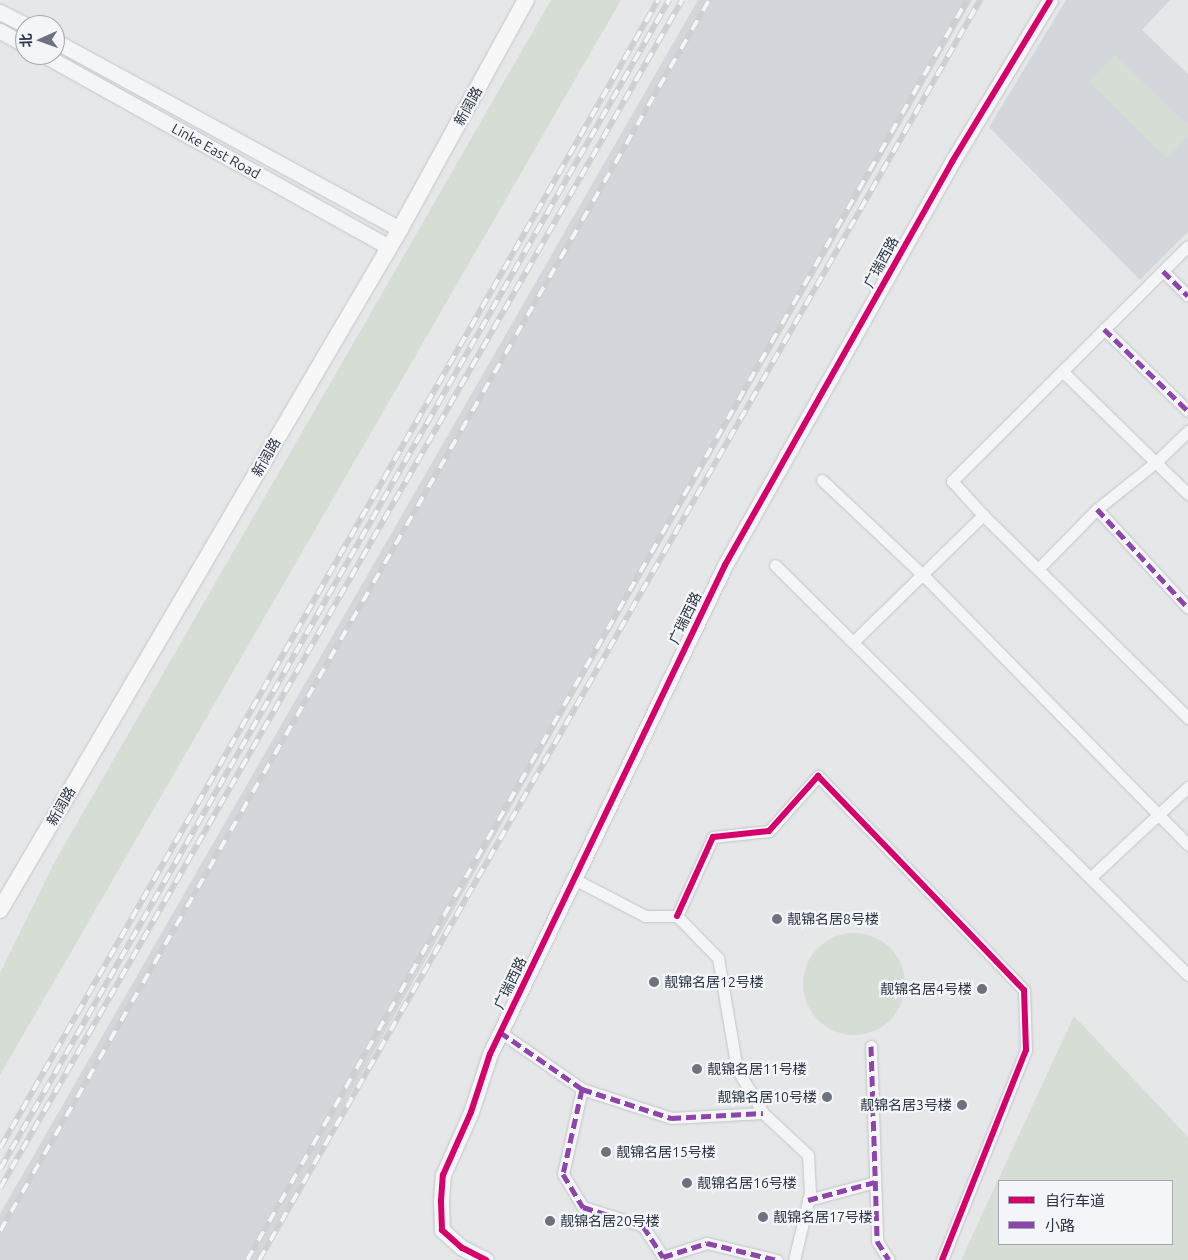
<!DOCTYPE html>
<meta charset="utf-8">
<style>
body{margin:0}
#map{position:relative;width:1188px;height:1260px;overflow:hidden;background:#e5e7e9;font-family:Ubuntu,"Noto Sans SC",sans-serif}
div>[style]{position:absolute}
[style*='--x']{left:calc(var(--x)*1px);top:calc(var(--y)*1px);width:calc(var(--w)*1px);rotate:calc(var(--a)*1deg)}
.built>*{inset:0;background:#d3d7dc}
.green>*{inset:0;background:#d6ddd5}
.round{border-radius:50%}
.roads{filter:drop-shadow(0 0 1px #c3c5c7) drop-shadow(0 0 1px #c3c5c7)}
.minor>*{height:11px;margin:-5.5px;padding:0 5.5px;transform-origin:5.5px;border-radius:5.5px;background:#f4f5f6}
.tertiary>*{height:15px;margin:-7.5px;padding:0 7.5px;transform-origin:7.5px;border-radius:7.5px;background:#f4f5f6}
.secondary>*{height:16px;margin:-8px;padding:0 8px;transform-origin:8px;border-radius:8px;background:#f7f7f8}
.rail>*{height:5.5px;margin-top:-2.75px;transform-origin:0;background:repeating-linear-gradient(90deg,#f3f5f8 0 11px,#cecfd1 0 22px);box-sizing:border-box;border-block:1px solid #cecfd1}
.quiet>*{height:5px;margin-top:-2.5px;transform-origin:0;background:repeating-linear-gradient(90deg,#8e44ad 0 10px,transparent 0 15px)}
.cycleway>*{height:6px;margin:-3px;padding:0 3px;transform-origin:3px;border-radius:3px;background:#d6006c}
.dots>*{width:14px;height:14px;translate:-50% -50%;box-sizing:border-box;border:2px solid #f3f5f8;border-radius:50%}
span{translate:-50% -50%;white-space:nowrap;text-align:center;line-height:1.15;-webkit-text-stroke:4.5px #f3f5f8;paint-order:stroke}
.street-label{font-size:14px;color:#2b3444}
.poi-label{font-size:14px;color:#2b3444}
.left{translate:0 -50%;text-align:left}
.right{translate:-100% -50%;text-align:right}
.legend{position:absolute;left:998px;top:1180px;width:175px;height:65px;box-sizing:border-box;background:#f3f5f8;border:1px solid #a3a8b0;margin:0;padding:6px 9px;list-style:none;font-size:15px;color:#2b3444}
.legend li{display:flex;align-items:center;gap:10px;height:25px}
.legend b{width:25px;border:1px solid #a3a8b0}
.north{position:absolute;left:15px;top:15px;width:50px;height:50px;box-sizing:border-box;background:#f3f5f8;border:1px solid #a3a8b0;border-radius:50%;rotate:268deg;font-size:14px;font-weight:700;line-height:20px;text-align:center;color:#2b3444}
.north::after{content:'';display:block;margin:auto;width:18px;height:22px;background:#6c737e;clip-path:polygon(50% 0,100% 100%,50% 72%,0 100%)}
</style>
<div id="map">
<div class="built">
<i style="clip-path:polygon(698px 0,972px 0,591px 665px,257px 1260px,0 1260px,0 1214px)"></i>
<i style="clip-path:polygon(1066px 0,1170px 0,1142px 30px,1188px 74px,1188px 232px,1140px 280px,989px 127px)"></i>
</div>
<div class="green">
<i style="clip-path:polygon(551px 0,621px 0,0 1075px,0 973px,54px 863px)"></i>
<i style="clip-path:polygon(1115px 55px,1188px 125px,1188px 136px,1167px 158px,1089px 82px)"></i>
<i class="round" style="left:803px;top:933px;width:102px;height:102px"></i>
<i style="clip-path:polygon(evenodd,1074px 1016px,1188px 1137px,1188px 1260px,961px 1260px,1074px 1016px,1172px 1181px,1172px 1244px,999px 1244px,999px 1181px,1172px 1181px)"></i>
</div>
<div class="roads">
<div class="minor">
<i style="--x:1163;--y:271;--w:35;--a:45"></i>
<i style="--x:1104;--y:329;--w:117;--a:44.3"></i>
<i style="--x:1062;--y:371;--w:176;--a:44.3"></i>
<i style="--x:822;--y:480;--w:144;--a:43.3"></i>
<i style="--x:927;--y:579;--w:373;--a:45.5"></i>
<i style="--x:1097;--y:509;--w:134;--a:47.4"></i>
<i style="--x:983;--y:515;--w:289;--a:44.7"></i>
<i style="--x:775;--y:565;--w:582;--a:44.79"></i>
<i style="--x:1038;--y:569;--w:84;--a:-45.5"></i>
<i style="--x:1097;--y:509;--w:75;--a:-38.5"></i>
<i style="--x:1156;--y:462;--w:45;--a:-44.1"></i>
<i style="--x:853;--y:642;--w:182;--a:-44.3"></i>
<i style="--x:983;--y:515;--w:46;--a:-132.4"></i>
<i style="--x:952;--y:481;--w:333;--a:-44.9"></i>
<i style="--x:1090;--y:878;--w:134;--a:-42.9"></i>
<i style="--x:574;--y:879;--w:80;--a:27.5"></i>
<i style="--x:645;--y:916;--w:32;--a:0"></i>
<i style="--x:677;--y:916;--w:59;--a:45.7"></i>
<i style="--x:718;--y:958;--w:113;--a:80.3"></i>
<i style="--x:737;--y:1069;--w:51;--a:59.4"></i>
<i style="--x:763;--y:1113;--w:62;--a:43"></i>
<i style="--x:808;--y:1155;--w:38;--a:87"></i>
<i style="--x:810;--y:1193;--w:69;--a:103.4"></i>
<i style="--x:677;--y:916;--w:87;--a:-65.5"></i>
<i style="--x:713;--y:837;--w:56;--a:-6.1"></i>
<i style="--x:769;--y:831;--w:74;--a:-48.3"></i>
<i style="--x:818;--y:776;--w:297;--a:46.1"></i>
<i style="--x:1024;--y:990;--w:60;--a:88.1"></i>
<i style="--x:1026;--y:1050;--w:226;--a:111.8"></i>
<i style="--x:500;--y:1032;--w:100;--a:34.8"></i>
<i style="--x:582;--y:1089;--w:87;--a:102.6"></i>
<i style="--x:563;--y:1174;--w:39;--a:59"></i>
<i style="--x:583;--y:1207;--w:63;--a:17.6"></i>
<i style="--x:643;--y:1226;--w:37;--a:57"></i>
<i style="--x:663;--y:1257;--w:46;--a:-17.7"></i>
<i style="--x:707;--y:1243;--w:72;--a:13.7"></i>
<i style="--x:871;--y:1046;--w:195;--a:88.2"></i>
<i style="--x:877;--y:1241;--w:22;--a:58"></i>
<i style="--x:582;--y:1089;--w:94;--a:18"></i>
<i style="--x:671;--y:1118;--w:92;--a:-3.1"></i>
<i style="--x:808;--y:1200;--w:69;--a:-15"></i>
</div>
<div class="tertiary">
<i style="--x:0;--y:12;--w:28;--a:27"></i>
<i style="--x:0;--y:31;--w:29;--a:29"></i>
<i style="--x:55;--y:41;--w:393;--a:28.6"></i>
<i style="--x:44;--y:55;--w:395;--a:29.1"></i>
<i style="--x:486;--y:1260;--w:27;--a:-153"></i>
<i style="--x:462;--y:1248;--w:27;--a:-138"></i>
<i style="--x:442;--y:1230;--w:29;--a:-92"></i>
<i style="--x:441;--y:1201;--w:26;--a:-86"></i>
<i style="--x:443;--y:1175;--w:69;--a:-66"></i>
<i style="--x:471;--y:1112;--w:61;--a:-71.9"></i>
<i style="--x:490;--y:1054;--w:543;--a:-64.33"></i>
<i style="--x:725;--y:565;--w:463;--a:-60.6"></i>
<i style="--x:952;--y:162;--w:189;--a:-58.8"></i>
</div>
<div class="secondary">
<i style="--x:0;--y:910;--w:790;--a:-59.57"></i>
<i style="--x:400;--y:229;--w:261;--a:-61.2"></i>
</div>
</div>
<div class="rail">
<i style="--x:0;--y:1148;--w:1323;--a:-60.18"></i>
<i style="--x:0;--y:1169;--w:1347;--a:-60.22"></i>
<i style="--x:0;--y:1188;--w:1370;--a:-60.14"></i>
<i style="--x:0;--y:1231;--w:1421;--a:-60.06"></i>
<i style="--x:247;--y:1260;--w:1451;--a:-60.26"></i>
<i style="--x:259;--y:1260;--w:1452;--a:-60.22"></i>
</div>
<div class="quiet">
<i style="--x:1163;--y:271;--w:35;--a:45"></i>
<i style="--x:1104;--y:329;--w:117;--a:44.3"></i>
<i style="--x:1097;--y:509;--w:134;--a:47.4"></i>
<i style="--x:500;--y:1032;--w:100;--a:34.8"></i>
<i style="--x:582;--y:1089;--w:87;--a:102.6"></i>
<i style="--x:563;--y:1174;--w:39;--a:59"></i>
<i style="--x:583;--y:1207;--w:63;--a:17.6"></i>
<i style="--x:643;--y:1226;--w:37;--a:57"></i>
<i style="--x:663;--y:1257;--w:46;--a:-17.7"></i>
<i style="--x:707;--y:1243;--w:72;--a:13.7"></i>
<i style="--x:871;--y:1046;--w:195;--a:88.2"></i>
<i style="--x:877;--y:1241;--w:22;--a:58"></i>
<i style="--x:582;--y:1089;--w:94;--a:18"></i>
<i style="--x:671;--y:1118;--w:92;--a:-3.1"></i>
<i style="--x:808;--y:1200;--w:69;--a:-15"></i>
</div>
<div class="cycleway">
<i style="--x:677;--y:916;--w:87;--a:-65.5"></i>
<i style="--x:713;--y:837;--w:56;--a:-6.1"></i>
<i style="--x:769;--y:831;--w:74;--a:-48.3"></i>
<i style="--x:818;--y:776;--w:297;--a:46.1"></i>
<i style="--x:1024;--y:990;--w:60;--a:88.1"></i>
<i style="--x:1026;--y:1050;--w:226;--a:111.8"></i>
<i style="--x:486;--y:1260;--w:27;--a:-153"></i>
<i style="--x:462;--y:1248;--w:27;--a:-138"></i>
<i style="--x:442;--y:1230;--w:29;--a:-92"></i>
<i style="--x:441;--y:1201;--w:26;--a:-86"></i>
<i style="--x:443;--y:1175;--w:69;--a:-66"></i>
<i style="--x:471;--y:1112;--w:61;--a:-71.9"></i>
<i style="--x:490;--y:1054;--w:543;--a:-64.33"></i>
<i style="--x:725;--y:565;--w:463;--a:-60.6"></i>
<i style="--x:952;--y:162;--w:189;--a:-58.8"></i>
</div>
<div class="dots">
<i style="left:777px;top:919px;background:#6c737e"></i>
<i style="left:654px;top:982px;background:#6c737e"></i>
<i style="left:982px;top:989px;background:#6c737e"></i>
<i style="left:697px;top:1069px;background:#6c737e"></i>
<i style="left:827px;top:1097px;background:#6c737e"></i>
<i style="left:962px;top:1105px;background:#6c737e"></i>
<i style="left:606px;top:1152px;background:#6c737e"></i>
<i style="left:687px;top:1183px;background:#6c737e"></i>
<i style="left:763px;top:1217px;background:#6c737e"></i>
<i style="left:550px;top:1221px;background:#6c737e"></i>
</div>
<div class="street-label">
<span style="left:468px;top:106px;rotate:-61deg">新阔路</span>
<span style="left:216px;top:151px;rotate:29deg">Linke East Road</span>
<span style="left:881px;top:262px;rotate:-61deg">广瑞西路</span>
<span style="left:266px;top:457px;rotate:-60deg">新阔路</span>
<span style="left:685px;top:618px;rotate:-64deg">广瑞西路</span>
<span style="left:61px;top:806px;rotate:-60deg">新阔路</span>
<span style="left:510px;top:983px;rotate:-64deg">广瑞西路</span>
</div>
<div class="poi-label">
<span class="left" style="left:787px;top:919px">靓锦名居8号楼</span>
<span class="left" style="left:664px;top:982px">靓锦名居12号楼</span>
<span class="right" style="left:972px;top:989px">靓锦名居4号楼</span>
<span class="left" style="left:707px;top:1069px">靓锦名居11号楼</span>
<span class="right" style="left:817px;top:1097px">靓锦名居10号楼</span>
<span class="right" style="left:952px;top:1105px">靓锦名居3号楼</span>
<span class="left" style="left:616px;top:1152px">靓锦名居15号楼</span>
<span class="left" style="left:697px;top:1183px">靓锦名居16号楼</span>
<span class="left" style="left:773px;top:1217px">靓锦名居17号楼</span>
<span class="left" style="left:560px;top:1221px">靓锦名居20号楼</span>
</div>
<ul class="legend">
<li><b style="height:6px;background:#d6006c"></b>自行车道</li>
<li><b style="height:6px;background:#8e44ad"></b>小路</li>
</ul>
<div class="north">北</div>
</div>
